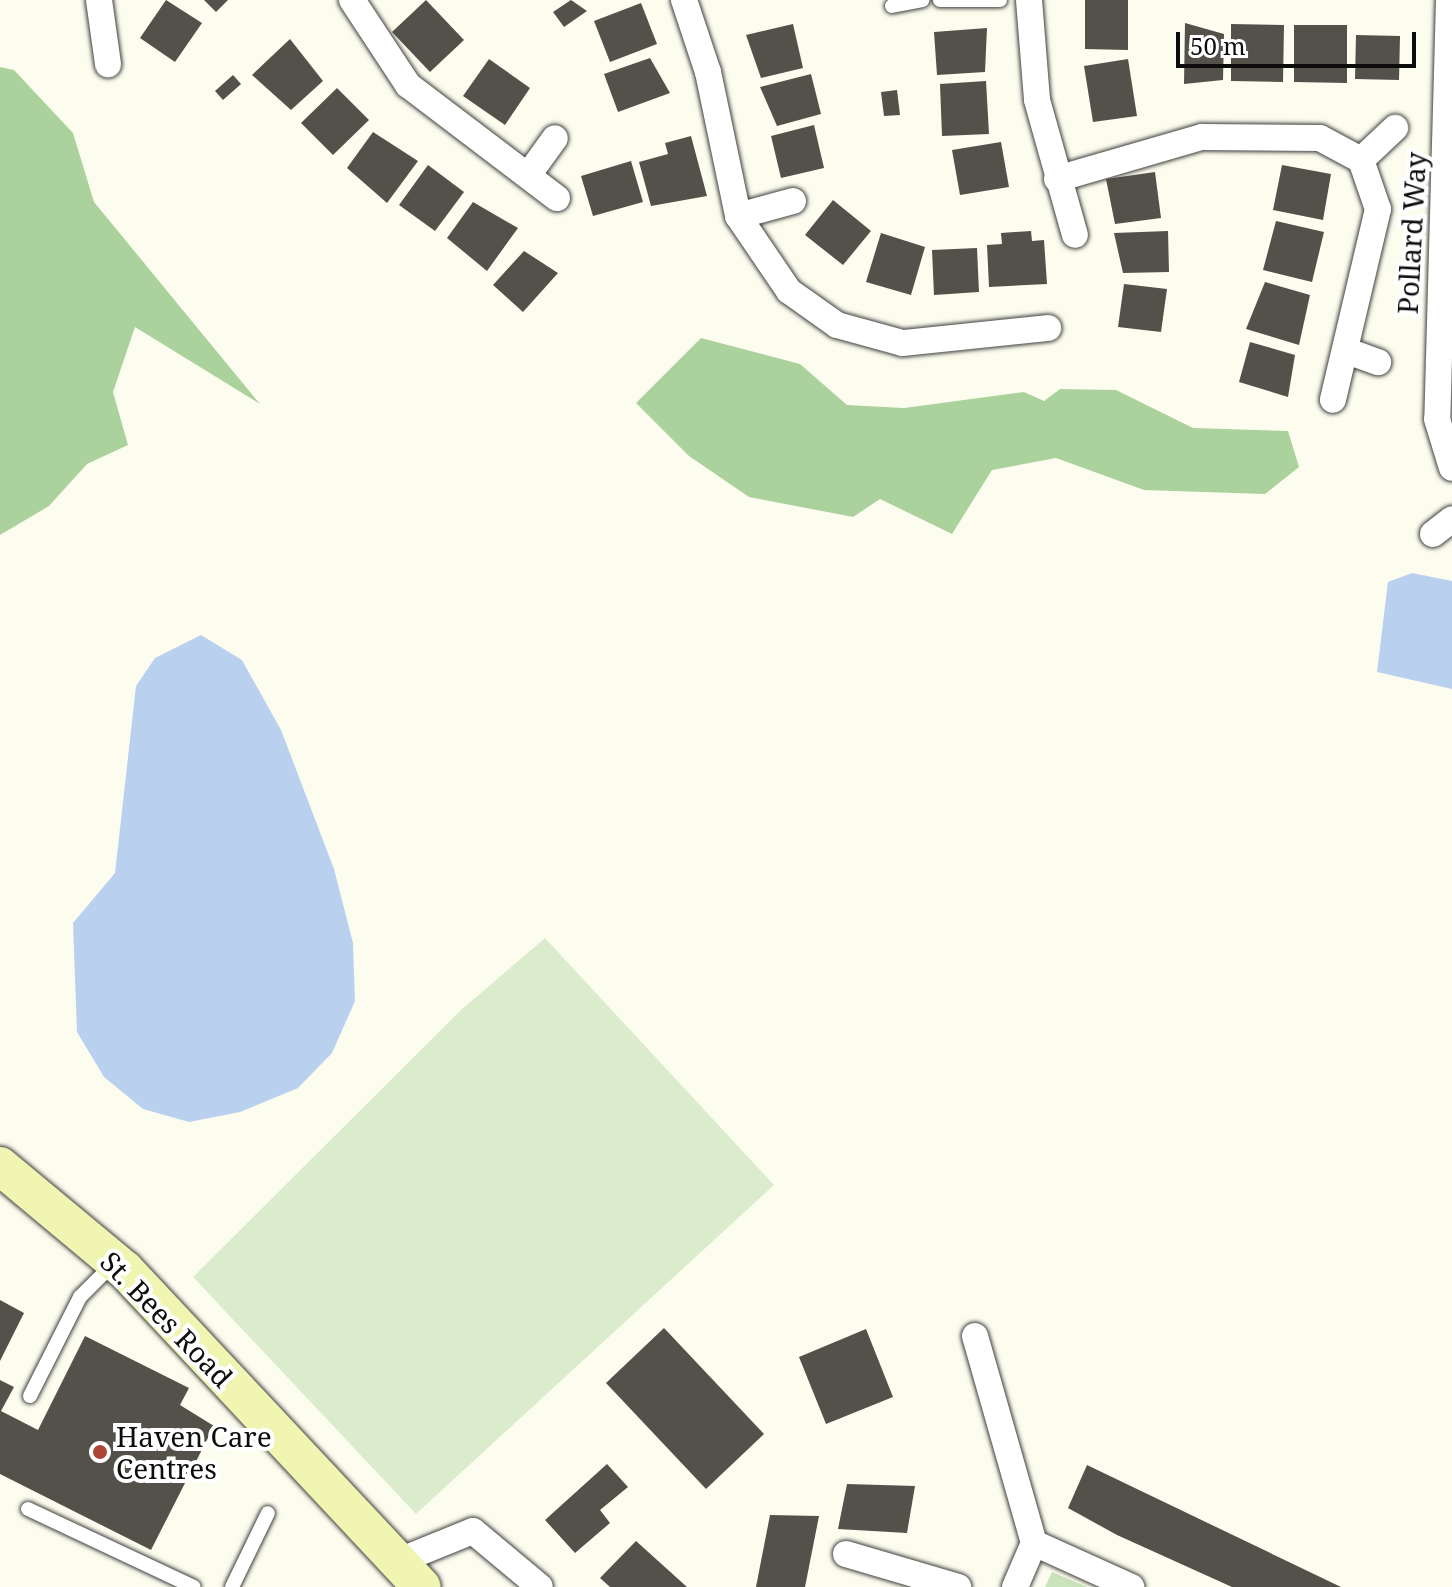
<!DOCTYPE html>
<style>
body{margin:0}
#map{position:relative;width:1452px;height:1587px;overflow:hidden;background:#fdfdef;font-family:"Noto Serif",serif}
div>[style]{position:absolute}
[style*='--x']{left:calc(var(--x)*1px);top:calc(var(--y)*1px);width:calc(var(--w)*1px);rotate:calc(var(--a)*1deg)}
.green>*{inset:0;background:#c9e3bc}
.forest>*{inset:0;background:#abd29d}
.pitch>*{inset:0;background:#dbeccd}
.water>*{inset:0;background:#b9d0ef}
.building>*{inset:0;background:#54504a}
.roads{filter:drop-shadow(0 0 2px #404040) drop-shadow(0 0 2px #404040)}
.lane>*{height:14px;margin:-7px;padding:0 7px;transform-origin:7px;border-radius:7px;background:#fff}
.street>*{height:26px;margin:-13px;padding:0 13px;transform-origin:13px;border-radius:13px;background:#fff}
.secondary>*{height:38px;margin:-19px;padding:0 19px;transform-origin:19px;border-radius:19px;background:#f0f5b1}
.dots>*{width:22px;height:22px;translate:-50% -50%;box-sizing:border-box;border:4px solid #fff;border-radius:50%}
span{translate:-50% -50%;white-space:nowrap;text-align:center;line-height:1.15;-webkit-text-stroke:8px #fff;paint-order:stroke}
.street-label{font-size:28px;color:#0d0d0d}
.poi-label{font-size:28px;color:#0d0d0d}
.left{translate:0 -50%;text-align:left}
.scale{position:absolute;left:1176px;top:32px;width:240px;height:36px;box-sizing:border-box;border:4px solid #0d0d0d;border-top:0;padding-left:10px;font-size:24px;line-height:28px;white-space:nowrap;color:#0d0d0d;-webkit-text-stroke:6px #fff;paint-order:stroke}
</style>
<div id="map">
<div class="green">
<i style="clip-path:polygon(1052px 1572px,1087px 1587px,1045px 1587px)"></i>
</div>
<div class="forest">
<i style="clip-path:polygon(0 67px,14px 70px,73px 133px,94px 202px,260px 404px,135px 327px,113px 392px,128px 445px,87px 464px,49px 506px,0 535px)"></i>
<i style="clip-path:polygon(701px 338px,800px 364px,847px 405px,904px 408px,1024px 392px,1044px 401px,1060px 389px,1116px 390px,1193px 428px,1288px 431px,1299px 467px,1265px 494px,1144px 490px,1056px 458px,992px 470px,952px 534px,880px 499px,853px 517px,749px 497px,689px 456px,636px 403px)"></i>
</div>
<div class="pitch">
<i style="clip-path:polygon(545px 938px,774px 1185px,416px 1514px,193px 1277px,461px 1010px)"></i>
</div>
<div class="water">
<i style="clip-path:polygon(1412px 573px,1452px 581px,1452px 689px,1377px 672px,1388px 582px)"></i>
<i style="clip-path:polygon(201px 635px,242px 660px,281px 730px,334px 869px,353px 943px,355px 1001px,332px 1053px,298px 1088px,240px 1112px,189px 1122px,143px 1109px,104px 1077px,77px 1032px,73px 923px,115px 873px,136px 686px,155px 658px)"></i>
</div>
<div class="building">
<i style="clip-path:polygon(166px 0,202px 23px,175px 62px,140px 38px)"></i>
<i style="clip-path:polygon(204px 0,228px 0,216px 12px)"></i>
<i style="clip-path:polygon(426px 0,464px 40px,430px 72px,392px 32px)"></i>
<i style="clip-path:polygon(571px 0,587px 11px,564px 27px,553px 12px)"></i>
<i style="clip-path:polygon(1085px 0,1128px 0,1128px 50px,1085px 49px)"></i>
<i style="clip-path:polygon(641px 3px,657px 44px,610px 62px,594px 21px)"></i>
<i style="clip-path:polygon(1185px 23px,1224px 34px,1223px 80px,1184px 84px)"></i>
<i style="clip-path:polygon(793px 24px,803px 68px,761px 78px,746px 35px)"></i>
<i style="clip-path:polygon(1231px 24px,1284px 25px,1283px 82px,1231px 81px)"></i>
<i style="clip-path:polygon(1294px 25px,1347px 25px,1347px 83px,1294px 82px)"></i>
<i style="clip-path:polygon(987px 28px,985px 72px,937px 75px,934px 32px)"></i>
<i style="clip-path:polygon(1356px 35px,1400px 36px,1399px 80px,1355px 79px)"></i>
<i style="clip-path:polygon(290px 39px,323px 81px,291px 110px,252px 75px)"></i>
<i style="clip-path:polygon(650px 58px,670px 93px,618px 112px,604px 74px)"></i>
<i style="clip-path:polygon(489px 59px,530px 88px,505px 125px,463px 96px)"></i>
<i style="clip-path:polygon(1128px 59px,1137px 116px,1093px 122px,1084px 66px)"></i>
<i style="clip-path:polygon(811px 74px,821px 114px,777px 126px,760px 87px)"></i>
<i style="clip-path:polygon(233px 75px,241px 84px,223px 100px,215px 91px)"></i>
<i style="clip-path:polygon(986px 81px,989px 134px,942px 136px,940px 84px)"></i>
<i style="clip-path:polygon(337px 88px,369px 120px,333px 155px,301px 123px)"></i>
<i style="clip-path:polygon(897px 90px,900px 115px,884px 116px,881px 92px)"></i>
<i style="clip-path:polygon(814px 125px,824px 168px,781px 178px,771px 136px)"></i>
<i style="clip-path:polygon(373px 132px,418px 161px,387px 203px,347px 168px)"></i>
<i style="clip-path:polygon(691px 136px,707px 196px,651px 206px,639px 162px,668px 154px,665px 143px)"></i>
<i style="clip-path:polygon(1001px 142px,1009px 187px,960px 195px,952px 150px)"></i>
<i style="clip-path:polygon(631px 161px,643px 202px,593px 216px,581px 176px)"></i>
<i style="clip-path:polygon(428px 165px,464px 192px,435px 231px,399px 205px)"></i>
<i style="clip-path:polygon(1282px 165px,1331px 174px,1323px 220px,1273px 210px)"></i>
<i style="clip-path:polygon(1155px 172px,1161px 218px,1115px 224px,1106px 179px)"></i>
<i style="clip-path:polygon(833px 200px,871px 231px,843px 265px,805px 235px)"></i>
<i style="clip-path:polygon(473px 202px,518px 228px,487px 271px,447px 238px)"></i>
<i style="clip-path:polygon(1276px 221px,1324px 232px,1312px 282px,1263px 270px)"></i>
<i style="clip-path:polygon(1031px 231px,1032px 241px,1044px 240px,1047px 284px,989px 287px,987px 245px,1002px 244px,1001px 233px)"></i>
<i style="clip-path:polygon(1168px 231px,1169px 272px,1123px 273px,1114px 233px)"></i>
<i style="clip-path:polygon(881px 233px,925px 247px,911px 295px,866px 282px)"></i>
<i style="clip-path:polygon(977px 248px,979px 292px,934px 295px,932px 250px)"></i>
<i style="clip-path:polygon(524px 251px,558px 273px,523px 312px,493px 285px)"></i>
<i style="clip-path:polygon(1265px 282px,1310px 295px,1299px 345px,1246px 329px)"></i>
<i style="clip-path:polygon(1124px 284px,1167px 289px,1161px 332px,1118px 327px)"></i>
<i style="clip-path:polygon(1250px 342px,1295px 355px,1288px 397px,1239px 382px)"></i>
<i style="clip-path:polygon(0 1300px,24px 1313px,0 1361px)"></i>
<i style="clip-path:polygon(664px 1328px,764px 1434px,706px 1489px,606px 1383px)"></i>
<i style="clip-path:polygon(866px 1329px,893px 1397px,826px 1424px,799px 1357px)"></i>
<i style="clip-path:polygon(85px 1336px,189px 1388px,180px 1405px,214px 1426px,151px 1550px,0 1474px,0 1380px,14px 1387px,1px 1411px,38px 1430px)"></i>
<i style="clip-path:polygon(607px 1464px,628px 1487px,600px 1510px,610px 1523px,575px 1553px,545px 1520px)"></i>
<i style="clip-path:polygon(1087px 1465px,1341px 1587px,1232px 1587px,1117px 1535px,1068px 1508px)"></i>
<i style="clip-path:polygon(847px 1484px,915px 1486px,907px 1533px,838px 1529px)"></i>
<i style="clip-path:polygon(770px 1515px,819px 1516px,805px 1587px,756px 1587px)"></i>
<i style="clip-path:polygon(636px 1541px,687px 1587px,610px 1587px,600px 1578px)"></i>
</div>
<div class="roads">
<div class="lane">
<i style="--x:940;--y:0;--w:60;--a:0"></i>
<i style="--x:892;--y:6;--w:31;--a:-11"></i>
<i style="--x:30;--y:1396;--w:111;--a:-63.2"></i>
<i style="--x:80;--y:1297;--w:49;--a:-45"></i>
<i style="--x:28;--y:1509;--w:183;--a:25.2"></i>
<i style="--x:232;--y:1587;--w:82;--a:-64.1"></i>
</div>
<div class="street">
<i style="--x:99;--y:0;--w:65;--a:82"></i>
<i style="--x:352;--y:0;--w:102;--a:56.6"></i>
<i style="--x:408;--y:85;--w:187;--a:37.2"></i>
<i style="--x:684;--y:0;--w:76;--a:71.6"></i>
<i style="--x:708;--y:72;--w:147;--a:78.2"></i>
<i style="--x:738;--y:216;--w:91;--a:55.8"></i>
<i style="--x:789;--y:291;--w:59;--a:35.3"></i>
<i style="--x:837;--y:325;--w:68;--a:15.3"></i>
<i style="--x:903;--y:343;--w:146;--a:-5.9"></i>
<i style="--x:1029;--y:0;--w:100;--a:85.4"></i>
<i style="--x:1037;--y:100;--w:140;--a:74.3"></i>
<i style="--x:1449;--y:0;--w:419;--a:91.6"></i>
<i style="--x:1437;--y:419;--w:51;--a:73"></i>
<i style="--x:1361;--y:160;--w:47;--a:-43.3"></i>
<i style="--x:529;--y:174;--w:44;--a:-54.2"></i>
<i style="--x:1057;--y:179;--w:151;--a:-16.2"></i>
<i style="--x:1202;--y:137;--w:118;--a:0.5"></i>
<i style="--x:1320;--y:138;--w:47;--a:28.2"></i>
<i style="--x:1361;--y:160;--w:52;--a:70.9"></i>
<i style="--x:1378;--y:209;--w:196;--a:103.3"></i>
<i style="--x:738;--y:216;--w:57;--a:-15.3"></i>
<i style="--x:1350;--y:352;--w:30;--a:20"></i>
<i style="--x:1433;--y:534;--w:24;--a:-38"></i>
<i style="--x:975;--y:1336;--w:215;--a:74.1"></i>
<i style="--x:1034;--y:1543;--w:48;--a:113.4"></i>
<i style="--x:1034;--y:1543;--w:107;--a:24.4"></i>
<i style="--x:846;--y:1554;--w:117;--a:16.4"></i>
<i style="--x:394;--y:1563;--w:85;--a:-22.1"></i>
<i style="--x:473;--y:1531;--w:87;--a:39.9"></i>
</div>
<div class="secondary">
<i style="--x:0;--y:1166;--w:163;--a:39.8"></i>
<i style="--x:125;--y:1270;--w:434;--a:46.9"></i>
</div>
</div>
<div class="dots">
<i style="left:100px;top:1452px;background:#ac4635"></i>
</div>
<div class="street-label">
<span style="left:1411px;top:233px;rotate:-87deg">Pollard Way</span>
<span style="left:167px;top:1319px;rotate:46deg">St. Bees Road</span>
</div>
<div class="poi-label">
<span class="left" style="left:116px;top:1452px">Haven Care<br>Centres</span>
</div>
<div class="scale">50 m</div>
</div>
